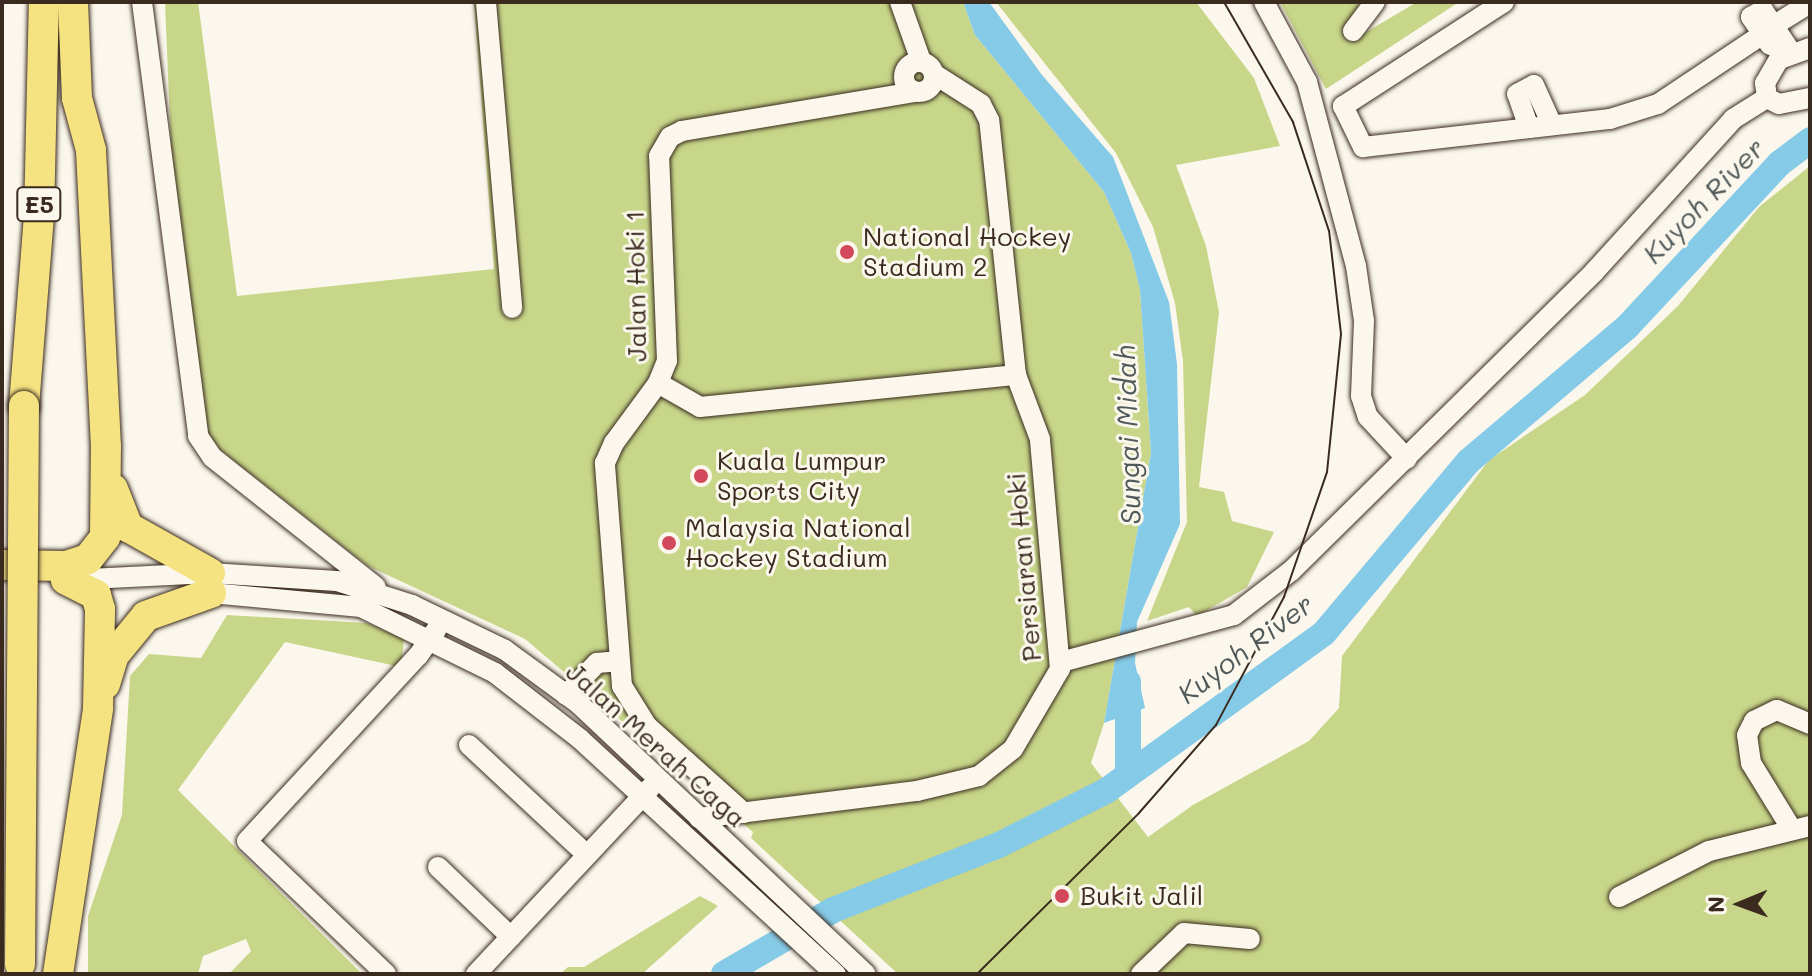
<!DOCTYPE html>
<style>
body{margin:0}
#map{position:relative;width:1812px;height:976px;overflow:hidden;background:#fbf7ec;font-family:Mali,sans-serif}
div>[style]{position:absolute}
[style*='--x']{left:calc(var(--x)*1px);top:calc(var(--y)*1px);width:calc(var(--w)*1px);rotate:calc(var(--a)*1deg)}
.green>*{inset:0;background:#c7d689}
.water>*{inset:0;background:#85cae7}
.river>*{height:26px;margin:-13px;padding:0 13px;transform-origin:13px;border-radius:13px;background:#85cae7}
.roads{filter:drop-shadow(0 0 2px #3b2a1e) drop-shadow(0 0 2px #3b2a1e)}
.minor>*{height:20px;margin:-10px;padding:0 10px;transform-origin:10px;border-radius:10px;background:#fbf7ec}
.minor>.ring{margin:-10px;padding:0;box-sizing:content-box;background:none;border:20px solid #fbf7ec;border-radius:50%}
.highway>*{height:30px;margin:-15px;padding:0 15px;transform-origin:15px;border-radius:15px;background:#f5e382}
.tram>*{height:2px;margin:-1px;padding:0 1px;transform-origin:1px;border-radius:1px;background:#3b2a1e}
.bridges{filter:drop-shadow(0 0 2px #3b2a1e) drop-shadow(0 0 2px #3b2a1e)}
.highway-bridge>*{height:30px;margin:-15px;padding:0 15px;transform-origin:15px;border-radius:15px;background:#f5e382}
.dots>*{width:22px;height:22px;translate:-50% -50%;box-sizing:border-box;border:4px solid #fbf7ec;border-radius:50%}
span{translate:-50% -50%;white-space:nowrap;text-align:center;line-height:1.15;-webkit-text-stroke:6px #fbf7ec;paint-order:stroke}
.shield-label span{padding:2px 6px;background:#fbf7ec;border:2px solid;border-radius:6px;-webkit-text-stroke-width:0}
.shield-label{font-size:24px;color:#3b2a1e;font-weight:700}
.poi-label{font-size:26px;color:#3b2a1e}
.left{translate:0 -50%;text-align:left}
.street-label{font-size:26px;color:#3b2a1e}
.water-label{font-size:28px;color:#515a5a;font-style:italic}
.frame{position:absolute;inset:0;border:4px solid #3b2a1e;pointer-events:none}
.north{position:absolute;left:1700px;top:864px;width:80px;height:80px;-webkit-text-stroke:6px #fbf7ec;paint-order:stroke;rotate:269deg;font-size:22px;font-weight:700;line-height:32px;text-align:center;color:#3b2a1e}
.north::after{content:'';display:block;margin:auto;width:28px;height:36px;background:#3b2a1e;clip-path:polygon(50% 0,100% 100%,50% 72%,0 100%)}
</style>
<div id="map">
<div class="green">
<i style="clip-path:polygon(165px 2px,198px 2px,237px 296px,494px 269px,474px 2px,963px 2px,975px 35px,1104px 192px,1131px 253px,1140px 290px,1151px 453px,1104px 723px,1091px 763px,1148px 837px,1193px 805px,1309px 741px,1339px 708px,1342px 656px,1489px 460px,1585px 395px,1678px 306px,1759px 207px,1810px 166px,1810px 974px,898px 974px,751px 838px,753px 832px,525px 639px,368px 566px,215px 446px,208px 435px,172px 172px)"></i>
<i style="clip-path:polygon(996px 2px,1196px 2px,1254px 78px,1280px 146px,1176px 165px,1206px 246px,1219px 312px,1199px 487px,1224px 492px,1232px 521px,1274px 532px,1247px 587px,1197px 616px,1189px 607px,1147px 621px,1187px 522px,1183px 361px,1175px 303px,1153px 227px,1116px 153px)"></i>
<i style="clip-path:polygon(1280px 2px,1358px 2px,1363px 34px,1417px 2px,1459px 2px,1326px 89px)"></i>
<i style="clip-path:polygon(227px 615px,367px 623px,404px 639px,401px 667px,285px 642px,178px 790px,362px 974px,229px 974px,251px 951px,246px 939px,203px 956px,198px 974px,88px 974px,88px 916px,122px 815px,130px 676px,149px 654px,201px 658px)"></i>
<i style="clip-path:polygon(700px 896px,718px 906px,642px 974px,560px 974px,568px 967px,584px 967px)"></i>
</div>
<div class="water">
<i style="clip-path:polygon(963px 2px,989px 2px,1042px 75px,1113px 157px,1169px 302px,1177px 364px,1180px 524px,1137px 622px,1135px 663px,1145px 708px,1104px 723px,1151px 453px,1140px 290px,1131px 253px,1104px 192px,975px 35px)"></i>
</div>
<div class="river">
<i style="--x:1128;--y:682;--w:89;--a:90"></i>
<i style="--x:724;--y:974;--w:126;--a:-30.4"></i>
<i style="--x:833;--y:910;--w:178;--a:-21.4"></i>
<i style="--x:999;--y:845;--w:120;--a:-26.8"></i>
<i style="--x:1106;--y:791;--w:269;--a:-35.9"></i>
<i style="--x:1324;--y:633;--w:225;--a:-49.9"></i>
<i style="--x:1469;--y:461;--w:207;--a:-40.3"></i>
<i style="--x:1627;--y:327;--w:224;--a:-47"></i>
<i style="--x:1780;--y:163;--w:38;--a:-37"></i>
</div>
<div class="roads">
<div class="minor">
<i style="--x:142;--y:2;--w:438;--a:82.6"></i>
<i style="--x:198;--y:436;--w:25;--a:56"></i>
<i style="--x:212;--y:457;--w:209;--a:38.4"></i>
<i style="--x:486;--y:2;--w:307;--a:85.1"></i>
<i style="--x:900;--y:2;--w:63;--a:70.4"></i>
<i style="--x:1264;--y:2;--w:91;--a:61.7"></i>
<i style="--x:1307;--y:82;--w:190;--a:75.1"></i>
<i style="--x:1356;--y:266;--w:56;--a:81.7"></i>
<i style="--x:1364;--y:321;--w:75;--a:92.3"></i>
<i style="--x:1361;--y:396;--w:22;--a:72"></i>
<i style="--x:1368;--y:417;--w:57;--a:47.1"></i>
<i style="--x:1504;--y:2;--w:192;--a:147.1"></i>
<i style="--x:1343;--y:106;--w:46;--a:64"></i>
<i style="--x:1363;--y:147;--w:249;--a:-6.5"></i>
<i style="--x:1610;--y:119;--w:50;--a:-17.4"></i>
<i style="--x:1658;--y:104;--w:126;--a:-33.7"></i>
<i style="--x:1773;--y:26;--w:44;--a:-31.9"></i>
<i style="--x:1353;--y:31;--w:36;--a:-53"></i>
<i style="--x:1770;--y:45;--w:34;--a:-124"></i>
<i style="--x:1751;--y:17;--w:14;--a:-30"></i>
<i style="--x:1763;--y:10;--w:50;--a:56.3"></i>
<i style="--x:1810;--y:48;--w:33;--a:160"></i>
<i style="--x:1779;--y:59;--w:28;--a:120"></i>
<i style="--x:1765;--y:83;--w:15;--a:82"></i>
<i style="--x:1767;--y:98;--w:13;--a:27"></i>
<i style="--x:1779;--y:104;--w:32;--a:-11"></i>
<i class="ring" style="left:904px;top:62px;width:10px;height:10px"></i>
<i style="--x:1529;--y:128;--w:36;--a:-109"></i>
<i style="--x:1517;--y:94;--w:19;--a:-28"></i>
<i style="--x:1534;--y:85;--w:44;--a:65.8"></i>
<i style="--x:658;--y:383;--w:48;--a:29.7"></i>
<i style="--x:700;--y:407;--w:318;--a:-5.8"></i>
<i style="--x:69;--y:580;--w:141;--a:-2.8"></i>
<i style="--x:210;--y:573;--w:127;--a:3.6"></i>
<i style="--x:337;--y:581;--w:79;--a:17.7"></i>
<i style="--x:412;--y:605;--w:103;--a:25.8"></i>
<i style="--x:505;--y:650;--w:92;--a:36.1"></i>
<i style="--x:579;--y:704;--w:394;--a:43.3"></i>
<i style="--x:211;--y:593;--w:151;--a:5.3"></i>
<i style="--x:361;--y:607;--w:149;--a:26.2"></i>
<i style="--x:495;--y:673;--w:108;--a:37.8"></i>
<i style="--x:580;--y:739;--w:348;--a:42.6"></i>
<i style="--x:1061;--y:662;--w:179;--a:-15.2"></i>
<i style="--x:1234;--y:615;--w:72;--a:-37.7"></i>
<i style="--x:1291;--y:571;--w:426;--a:-44.6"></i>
<i style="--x:1594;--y:272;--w:207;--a:-47.7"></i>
<i style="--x:1733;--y:119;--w:40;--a:-32"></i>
<i style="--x:566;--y:695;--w:45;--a:-45.9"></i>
<i style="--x:597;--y:663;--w:23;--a:-5"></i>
<i style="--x:469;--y:745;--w:161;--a:43"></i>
<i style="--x:744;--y:813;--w:130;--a:-138.1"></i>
<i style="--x:647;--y:726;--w:47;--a:-122"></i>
<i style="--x:622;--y:686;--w:224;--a:-94.4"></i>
<i style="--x:605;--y:463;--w:22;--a:-66"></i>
<i style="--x:614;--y:443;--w:74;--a:-53.7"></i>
<i style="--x:658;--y:383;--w:24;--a:-68"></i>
<i style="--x:667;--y:361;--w:205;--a:-92.2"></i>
<i style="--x:659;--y:156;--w:22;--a:-60"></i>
<i style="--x:670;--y:137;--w:13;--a:-27"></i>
<i style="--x:682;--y:131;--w:237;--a:-9.5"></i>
<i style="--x:699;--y:818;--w:220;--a:-7.1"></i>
<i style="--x:917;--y:791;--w:64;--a:-13.6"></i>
<i style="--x:979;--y:776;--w:43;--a:-38.5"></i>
<i style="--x:1013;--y:749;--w:93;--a:-59.6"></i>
<i style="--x:1060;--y:669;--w:231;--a:-95"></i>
<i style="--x:1040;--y:439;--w:68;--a:-110.6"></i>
<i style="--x:1016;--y:375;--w:256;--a:-96"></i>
<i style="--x:989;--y:120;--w:18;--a:-117"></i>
<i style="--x:981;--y:104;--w:56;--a:-147.4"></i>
<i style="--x:1791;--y:828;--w:76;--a:-121.6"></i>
<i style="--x:1751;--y:763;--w:28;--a:-98"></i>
<i style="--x:1747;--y:735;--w:16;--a:-63"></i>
<i style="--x:1754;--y:721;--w:25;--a:-26"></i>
<i style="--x:1777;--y:710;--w:36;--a:23"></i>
<i style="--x:438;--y:867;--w:101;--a:43.8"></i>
<i style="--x:1619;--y:897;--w:101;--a:-27.1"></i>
<i style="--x:1709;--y:851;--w:104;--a:-13.9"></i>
<i style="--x:386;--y:974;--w:192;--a:-136.3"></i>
<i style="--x:247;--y:841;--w:252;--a:-47.3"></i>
<i style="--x:418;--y:656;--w:32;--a:-55"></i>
<i style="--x:476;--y:974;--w:255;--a:-46.9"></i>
<i style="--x:1141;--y:974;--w:59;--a:-43.6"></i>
<i style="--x:1184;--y:933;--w:66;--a:5.2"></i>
</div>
<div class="highway">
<i style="--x:24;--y:406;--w:190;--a:-85.5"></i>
<i style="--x:39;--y:217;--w:215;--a:-88.7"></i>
<i style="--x:113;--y:489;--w:41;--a:68.5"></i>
<i style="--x:128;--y:527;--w:94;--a:29.3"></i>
<i style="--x:2;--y:565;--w:64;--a:0.9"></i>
<i style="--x:66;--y:566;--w:23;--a:-18"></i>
<i style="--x:88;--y:559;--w:28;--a:-52"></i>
<i style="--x:105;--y:537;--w:90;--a:-89.4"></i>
<i style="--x:106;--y:447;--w:297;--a:-92.9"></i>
<i style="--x:91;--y:150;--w:54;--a:-105.1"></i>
<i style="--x:77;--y:98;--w:96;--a:-92.4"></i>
<i style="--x:105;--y:684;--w:30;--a:-73"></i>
<i style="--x:114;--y:655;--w:50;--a:-50.6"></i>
<i style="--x:146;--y:616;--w:69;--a:-19.5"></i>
<i style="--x:58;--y:974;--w:269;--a:-81.4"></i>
<i style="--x:98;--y:708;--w:99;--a:-88.8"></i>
<i style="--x:100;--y:609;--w:15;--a:-106"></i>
<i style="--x:96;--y:595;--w:34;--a:-153"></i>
</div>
</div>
<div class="tram">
<i style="--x:977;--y:974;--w:228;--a:-44.8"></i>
<i style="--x:1139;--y:813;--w:117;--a:-48.8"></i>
<i style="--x:1216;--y:725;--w:145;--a:-62"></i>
<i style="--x:1284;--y:597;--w:132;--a:-71"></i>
<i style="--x:1327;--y:472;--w:139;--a:-84.2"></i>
<i style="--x:1341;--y:334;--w:104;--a:-96.6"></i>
<i style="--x:1329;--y:231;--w:115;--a:-108.3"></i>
<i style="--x:1293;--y:122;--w:138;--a:-119.9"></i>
</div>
<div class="bridges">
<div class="highway-bridge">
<i style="--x:20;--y:964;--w:558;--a:-89.59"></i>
</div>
</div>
<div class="dots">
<i style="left:847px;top:252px;background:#d1495b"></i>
<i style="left:701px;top:476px;background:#d1495b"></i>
<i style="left:669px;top:543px;background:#d1495b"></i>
<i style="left:1062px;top:896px;background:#d1495b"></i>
</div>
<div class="shield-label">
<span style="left:39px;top:204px">E5</span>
</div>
<div class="poi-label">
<span class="left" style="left:863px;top:252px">National Hockey<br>Stadium 2</span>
<span class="left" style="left:717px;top:476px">Kuala Lumpur<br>Sports City</span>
<span class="left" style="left:685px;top:543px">Malaysia National<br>Hockey Stadium</span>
<span class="left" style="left:1080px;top:896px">Bukit Jalil</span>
</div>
<div class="street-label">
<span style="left:636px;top:286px;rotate:-91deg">Jalan Hoki 1</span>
<span style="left:1024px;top:567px;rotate:-95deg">Persiaran Hoki</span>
<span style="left:656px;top:745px;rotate:42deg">Jalan Merah Caga</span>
</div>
<div class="water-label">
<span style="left:1703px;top:200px;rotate:-46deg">Kuyoh River</span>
<span style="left:1127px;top:435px;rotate:-92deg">Sungai Midah</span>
<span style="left:1245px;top:648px;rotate:-37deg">Kuyoh River</span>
</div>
<div class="frame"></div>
<div class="north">N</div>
</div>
